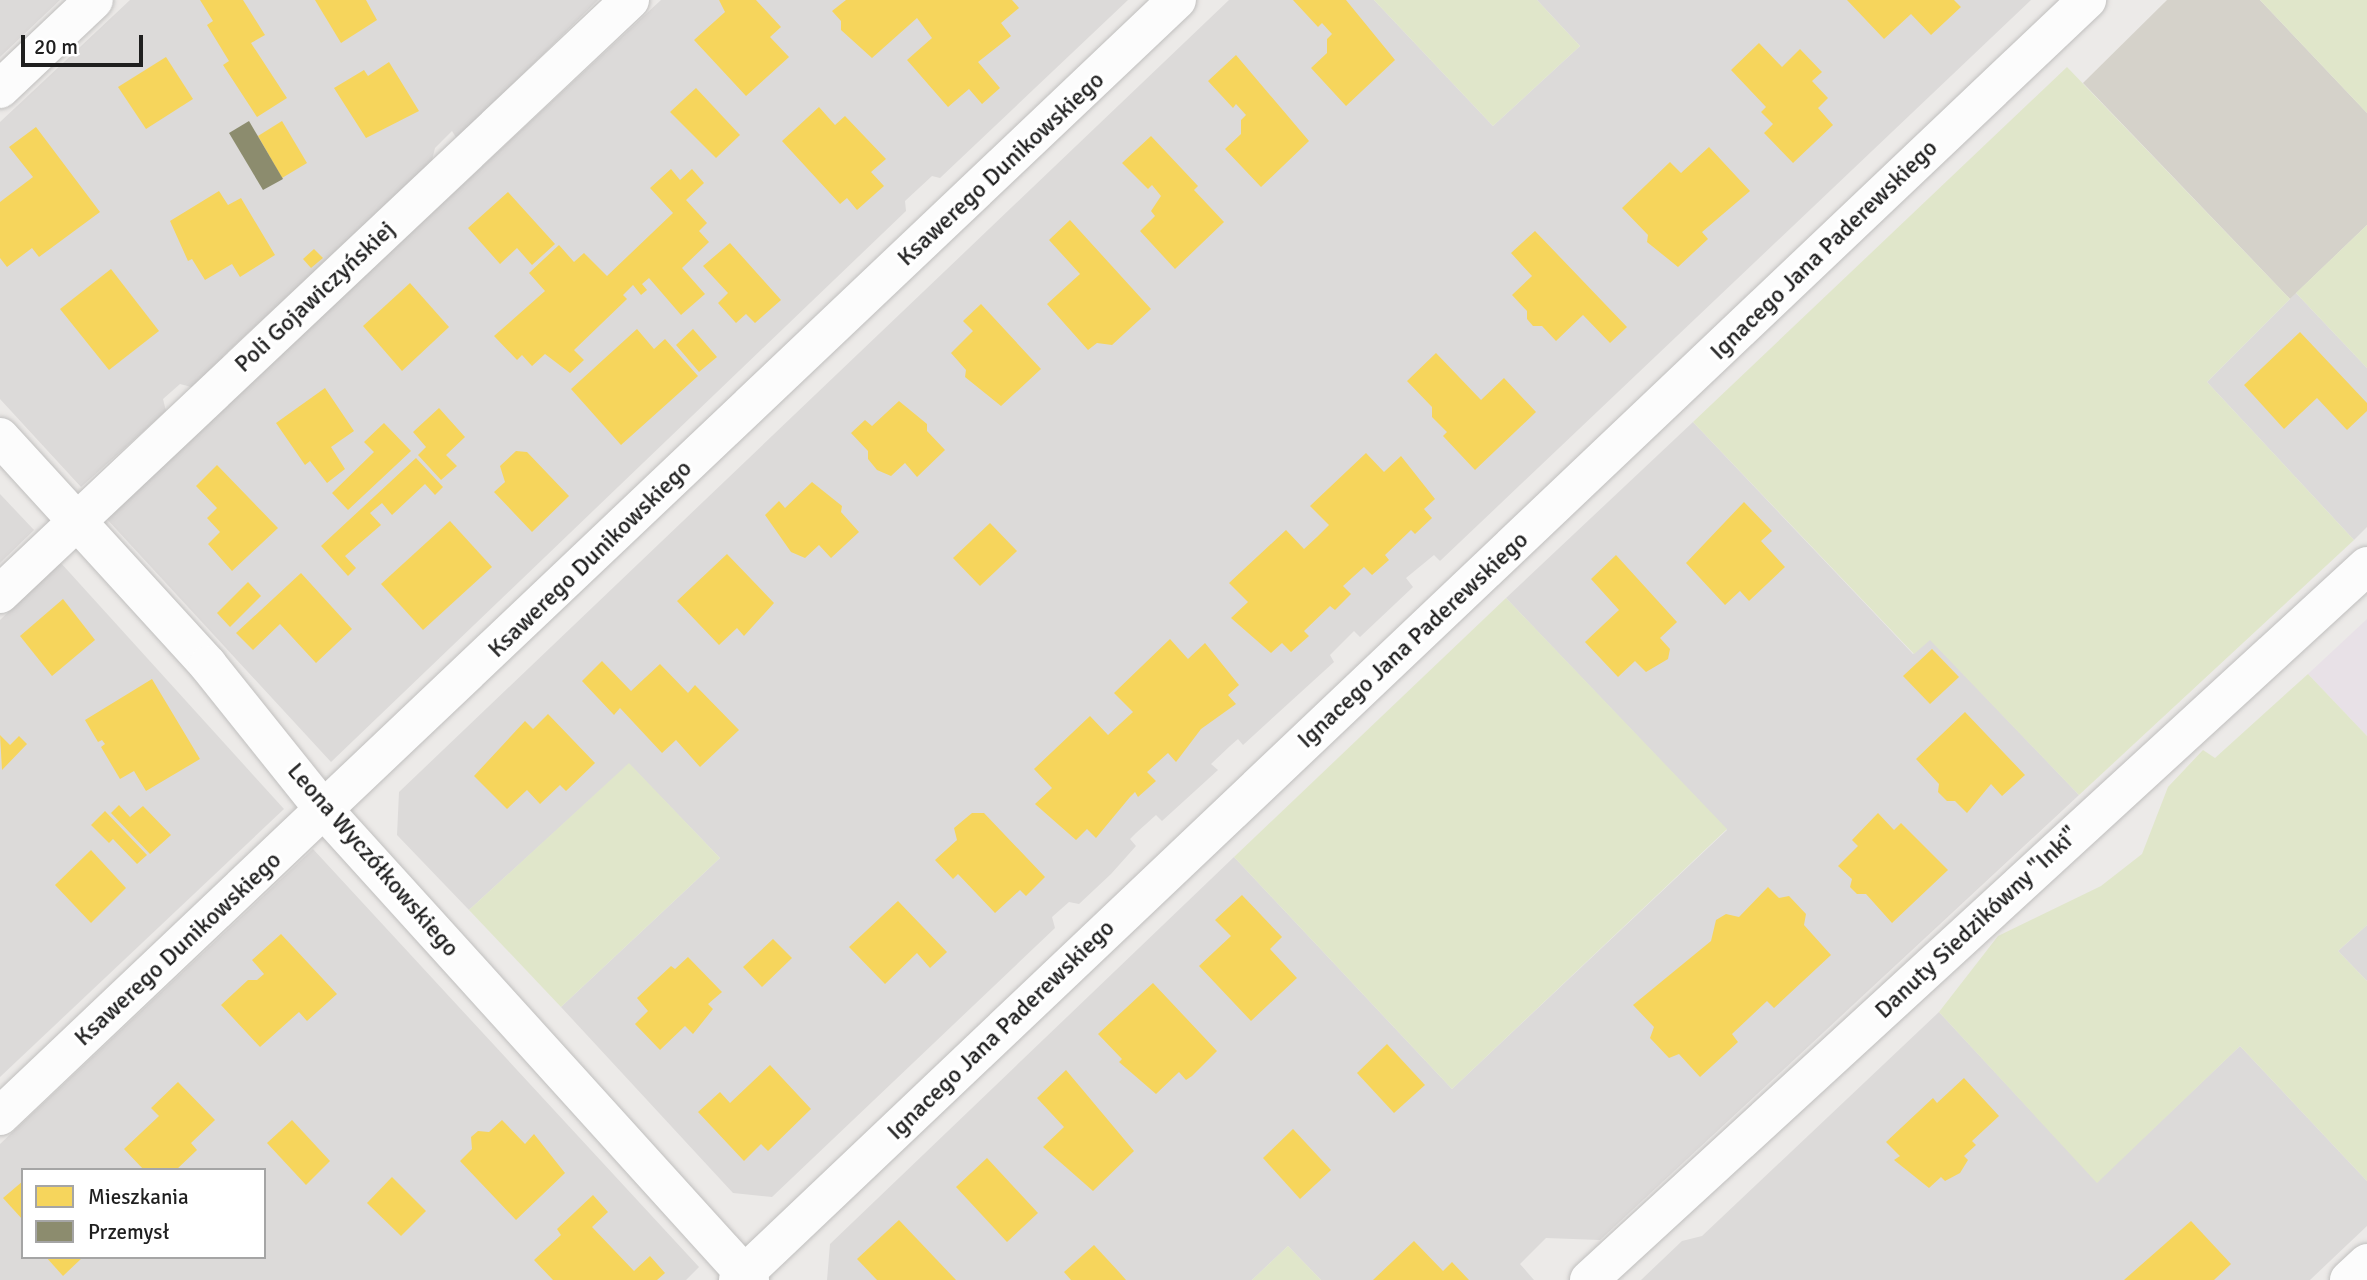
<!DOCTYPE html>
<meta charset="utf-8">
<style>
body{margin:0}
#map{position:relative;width:2367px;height:1280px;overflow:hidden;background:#eceae8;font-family:Signika,sans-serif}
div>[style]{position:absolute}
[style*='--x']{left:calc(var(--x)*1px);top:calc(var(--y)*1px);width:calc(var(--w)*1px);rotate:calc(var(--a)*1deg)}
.residential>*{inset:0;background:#dcdad9}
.industrial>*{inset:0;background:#e8e1e7}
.construction>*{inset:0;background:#d5d2ca}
.grass>*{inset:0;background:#e0e6ca}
.homes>*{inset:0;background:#f6d55c}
.industry>*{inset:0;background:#8c8c6e}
.roads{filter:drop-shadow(0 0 2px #c0bfbe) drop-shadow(0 0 2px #c0bfbe)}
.minor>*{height:38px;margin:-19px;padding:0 19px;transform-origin:19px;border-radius:19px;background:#fcfcfc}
span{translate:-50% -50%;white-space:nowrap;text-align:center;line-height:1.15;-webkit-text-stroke:7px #fff;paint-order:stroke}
.street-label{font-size:24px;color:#1f1f1f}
.legend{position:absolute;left:21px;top:1168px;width:245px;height:91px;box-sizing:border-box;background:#fff;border:2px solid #a5a5a5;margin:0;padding:9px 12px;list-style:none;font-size:21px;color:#1f1f1f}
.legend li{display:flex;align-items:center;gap:14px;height:35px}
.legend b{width:35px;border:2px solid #a5a5a5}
.scale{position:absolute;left:21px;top:35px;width:122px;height:32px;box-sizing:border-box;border:4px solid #1f1f1f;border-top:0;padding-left:9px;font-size:21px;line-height:24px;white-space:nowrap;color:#1f1f1f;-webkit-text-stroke:5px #fff;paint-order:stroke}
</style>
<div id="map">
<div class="residential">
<i style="clip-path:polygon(0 0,60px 0,0 57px)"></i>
<i style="clip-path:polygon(130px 0,598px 0,457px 139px,452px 131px,435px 148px,431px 164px,223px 356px,225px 360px,195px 388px,180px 384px,163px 399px,166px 411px,81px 487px,0 399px,0 122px)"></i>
<i style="clip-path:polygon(661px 0,1128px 0,940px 178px,932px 176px,905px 201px,906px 211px,331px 762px,105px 517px)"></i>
<i style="clip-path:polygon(1229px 0,1374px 0,1493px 126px,1580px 46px,1537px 0,2031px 0,1440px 561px,1434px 555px,1406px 578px,1413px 587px,1360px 637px,1354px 631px,1330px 655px,1334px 662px,1243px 745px,1238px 739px,1230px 746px,1211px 764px,1218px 770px,1162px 821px,1156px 815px,1136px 833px,1130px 839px,1136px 846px,1111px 874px,1079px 904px,1069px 902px,1052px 917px,1055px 928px,772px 1197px,733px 1193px,561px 1007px,720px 858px,629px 764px,469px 910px,397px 835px,399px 792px)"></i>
<i style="clip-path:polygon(2296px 293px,2367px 368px,2367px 527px,2354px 540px,2207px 382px)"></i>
<i style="clip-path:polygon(1693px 422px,1913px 654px,1930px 639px,2079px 795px,1600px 1240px,1546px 1238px,1520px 1264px,1534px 1280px,1321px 1280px,1288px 1246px,1252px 1280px,827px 1280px,830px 1244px,1234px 857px,1452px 1089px,1727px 830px,1506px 598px)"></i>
<i style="clip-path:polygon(0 494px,34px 530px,0 563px)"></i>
<i style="clip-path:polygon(60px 562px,284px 809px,0 1077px,0 620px)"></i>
<i style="clip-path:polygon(evenodd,313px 849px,699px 1267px,686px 1280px,0 1280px,0 1144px,313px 849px,23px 1170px,264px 1170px,264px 1257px,23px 1257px,23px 1170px)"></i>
<i style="clip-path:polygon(2367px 925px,2367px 981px,2338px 951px)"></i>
<i style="clip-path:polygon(1939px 1012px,2097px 1182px,2240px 1046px,2367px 1181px,2367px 1226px,2310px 1280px,1641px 1280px,1682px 1241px,1702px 1236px)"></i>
</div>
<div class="industrial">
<i style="clip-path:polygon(2367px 619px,2367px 736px,2308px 674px)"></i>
</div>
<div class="construction">
<i style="clip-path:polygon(2167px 0,2260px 0,2367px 113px,2367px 225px,2290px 299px,2083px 83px)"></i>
</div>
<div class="grass">
<i style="clip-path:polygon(1374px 0,1537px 0,1580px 46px,1493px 126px)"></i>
<i style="clip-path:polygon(2260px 0,2367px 0,2367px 113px)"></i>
<i style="clip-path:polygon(2067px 67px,2290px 299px,2207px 382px,2354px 540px,2079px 795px,1930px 640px,1914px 654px,1693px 422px)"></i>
<i style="clip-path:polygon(2367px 225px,2367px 368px,2296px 293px)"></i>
<i style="clip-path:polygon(1506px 598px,1727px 829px,1452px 1089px,1234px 857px)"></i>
<i style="clip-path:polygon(2308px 674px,2367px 736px,2367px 925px,2338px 951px,2367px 981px,2367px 1181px,2240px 1046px,2097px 1183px,1939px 1012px,1998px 936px,2101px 886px,2142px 854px,2168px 787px,2203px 750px,2215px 758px)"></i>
<i style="clip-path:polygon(629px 763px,720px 858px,561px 1007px,469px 910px)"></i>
<i style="clip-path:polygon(1288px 1246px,1321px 1280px,1252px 1280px,1273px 1260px)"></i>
</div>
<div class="homes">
<i style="clip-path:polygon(200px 0,243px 0,265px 35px,251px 43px,287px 98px,257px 117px,223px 65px,229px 61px,207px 25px,213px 21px)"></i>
<i style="clip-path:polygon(315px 0,366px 0,377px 20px,341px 43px)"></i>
<i style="clip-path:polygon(719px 0,756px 0,781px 27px,770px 37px,789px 57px,746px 96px,694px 40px,725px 12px)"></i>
<i style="clip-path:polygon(846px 0,1012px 0,1019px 8px,1001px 23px,1011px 36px,978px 62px,1000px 88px,982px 104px,969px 89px,948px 107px,907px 60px,932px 38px,917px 18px,872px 58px,841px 30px,841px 21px,832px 11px)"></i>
<i style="clip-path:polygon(1293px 0,1346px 0,1395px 60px,1346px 106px,1311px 68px,1327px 53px,1327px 39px,1332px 34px,1322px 23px,1318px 27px)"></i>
<i style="clip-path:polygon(1847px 0,1954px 0,1961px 7px,1931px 35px,1911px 14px,1884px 39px)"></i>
<i style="clip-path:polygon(1759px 43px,1782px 67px,1800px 49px,1822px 72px,1812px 81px,1828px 98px,1818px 108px,1833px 125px,1793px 163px,1764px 133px,1773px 124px,1761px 112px,1766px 107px,1731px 70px)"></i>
<i style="clip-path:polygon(1236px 55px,1309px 141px,1261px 187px,1225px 149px,1241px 134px,1241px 120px,1246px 115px,1236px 104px,1233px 108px,1208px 81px)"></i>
<i style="clip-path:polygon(166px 57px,193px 99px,146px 129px,118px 87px)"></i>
<i style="clip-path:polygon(389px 62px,419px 111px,366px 138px,334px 88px,364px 70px,368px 76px)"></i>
<i style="clip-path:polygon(696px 88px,740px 135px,716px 158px,670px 112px)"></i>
<i style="clip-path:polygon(819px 107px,835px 125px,845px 116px,886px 159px,871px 172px,884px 186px,857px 210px,847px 198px,840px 204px,782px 141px)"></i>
<i style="clip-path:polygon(282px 121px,307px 163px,282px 178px,258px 136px)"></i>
<i style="clip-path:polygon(36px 127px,100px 212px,39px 257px,32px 248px,7px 267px,0 258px,0 202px,33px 177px,9px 147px)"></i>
<i style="clip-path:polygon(1151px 136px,1198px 186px,1194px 190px,1224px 222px,1175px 269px,1140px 231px,1155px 216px,1151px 211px,1161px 196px,1152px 185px,1148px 189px,1122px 163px)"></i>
<i style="clip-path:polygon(1709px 147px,1750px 191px,1702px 232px,1708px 239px,1678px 267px,1647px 242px,1648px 235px,1622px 208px,1670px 162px,1681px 173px)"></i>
<i style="clip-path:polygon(671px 169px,680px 180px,692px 169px,704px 183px,686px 200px,707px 223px,699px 231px,709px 242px,682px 268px,705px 294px,681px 315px,649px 278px,642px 284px,647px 290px,641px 295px,633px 285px,623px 295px,627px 299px,574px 350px,584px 360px,570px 373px,545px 354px,532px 366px,522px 355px,517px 360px,494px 336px,545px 291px,529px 273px,559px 245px,574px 262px,584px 253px,607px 276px,673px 213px,650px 188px)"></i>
<i style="clip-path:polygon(219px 191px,228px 205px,241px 198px,275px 255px,240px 277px,232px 264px,205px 280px,192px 259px,188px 261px,170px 221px)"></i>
<i style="clip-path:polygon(508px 192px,555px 244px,532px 265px,517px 248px,500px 264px,468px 228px)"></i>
<i style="clip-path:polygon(1070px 220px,1151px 309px,1112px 345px,1097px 343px,1088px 350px,1047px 304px,1080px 274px,1049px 240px)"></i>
<i style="clip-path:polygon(1535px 231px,1627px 327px,1610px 343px,1583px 315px,1556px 341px,1542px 326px,1533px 326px,1527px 319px,1527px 311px,1512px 295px,1532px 276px,1511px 253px)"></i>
<i style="clip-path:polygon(730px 243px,781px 300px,755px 323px,746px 314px,736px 323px,718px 303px,728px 293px,703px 266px)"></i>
<i style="clip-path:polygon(314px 249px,323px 258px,311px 268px,303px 259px)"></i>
<i style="clip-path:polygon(111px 269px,159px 331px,109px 370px,60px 309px)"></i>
<i style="clip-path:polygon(410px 283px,449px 327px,402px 371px,363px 326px)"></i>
<i style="clip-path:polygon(981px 304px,1041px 369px,1001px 406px,965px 377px,966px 370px,951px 353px,973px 331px,963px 321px)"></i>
<i style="clip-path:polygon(637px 329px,654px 349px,665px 339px,698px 376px,621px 445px,571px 389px)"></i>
<i style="clip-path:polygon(693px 329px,717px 357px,699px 372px,676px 345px)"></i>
<i style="clip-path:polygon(2300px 332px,2367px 403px,2367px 411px,2347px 430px,2317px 398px,2284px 429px,2244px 385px)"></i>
<i style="clip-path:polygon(1436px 353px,1481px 400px,1504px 378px,1536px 412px,1475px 470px,1443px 436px,1447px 432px,1432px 417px,1432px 407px,1407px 381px)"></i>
<i style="clip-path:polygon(325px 388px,354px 431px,331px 447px,345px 469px,327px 483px,310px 461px,305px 465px,276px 423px)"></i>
<i style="clip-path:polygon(899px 401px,927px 424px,927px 431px,945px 450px,917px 477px,905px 463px,891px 476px,877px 470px,868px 459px,868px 451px,851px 433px,865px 420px,872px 426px)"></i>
<i style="clip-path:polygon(439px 408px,465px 437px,446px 455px,457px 466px,441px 480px,418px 455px,426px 447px,413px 432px)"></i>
<i style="clip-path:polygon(384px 423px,411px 451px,348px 510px,332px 493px,374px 452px,364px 442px)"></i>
<i style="clip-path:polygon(516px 451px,527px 452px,569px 496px,532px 532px,494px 492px,505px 482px,500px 466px)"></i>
<i style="clip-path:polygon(1366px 453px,1384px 472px,1401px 456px,1435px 499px,1424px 509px,1432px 518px,1415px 534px,1411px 530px,1385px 555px,1389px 560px,1372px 575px,1364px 567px,1343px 586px,1351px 594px,1335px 610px,1330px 606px,1304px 631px,1309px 636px,1291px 652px,1282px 643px,1271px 653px,1231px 618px,1248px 602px,1229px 583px,1286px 530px,1304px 549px,1317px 537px,1329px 525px,1310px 506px)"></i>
<i style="clip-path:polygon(416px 458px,443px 487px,435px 495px,425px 484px,392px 515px,382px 503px,370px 513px,381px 525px,345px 556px,356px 568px,348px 576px,321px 546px)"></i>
<i style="clip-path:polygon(217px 465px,278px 528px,232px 571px,208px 544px,220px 532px,207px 518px,217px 508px,196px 486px)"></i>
<i style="clip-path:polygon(812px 482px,842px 506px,841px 512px,859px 532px,831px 558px,819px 545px,805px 558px,791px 552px,765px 515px,779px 501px,785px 508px)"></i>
<i style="clip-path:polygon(1744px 502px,1772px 531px,1761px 541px,1785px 567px,1749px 601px,1740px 591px,1725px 605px,1686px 563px)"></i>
<i style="clip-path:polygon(450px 521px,492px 567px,423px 630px,381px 584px)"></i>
<i style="clip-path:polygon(990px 523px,1017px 551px,980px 586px,953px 558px)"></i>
<i style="clip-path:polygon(727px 554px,774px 603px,744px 636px,737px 628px,719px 645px,677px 601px)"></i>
<i style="clip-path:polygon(1616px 555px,1677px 622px,1660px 638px,1670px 649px,1668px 659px,1646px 672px,1635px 661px,1618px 677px,1585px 642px,1619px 610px,1591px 579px)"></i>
<i style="clip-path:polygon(301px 573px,352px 629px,316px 663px,280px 624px,253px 650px,236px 633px)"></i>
<i style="clip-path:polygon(248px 582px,261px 596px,230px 627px,217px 613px)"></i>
<i style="clip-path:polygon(63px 599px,95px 640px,52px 676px,20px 636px)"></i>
<i style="clip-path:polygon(1170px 639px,1188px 659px,1205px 643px,1239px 685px,1228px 695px,1236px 704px,1201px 729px,1176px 762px,1168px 753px,1157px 763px,1147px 772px,1156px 781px,1138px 797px,1135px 792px,1130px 797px,1096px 838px,1087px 829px,1076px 840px,1035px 804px,1052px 788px,1034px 769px,1090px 716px,1108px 735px,1133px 712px,1114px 693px)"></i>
<i style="clip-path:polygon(1932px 649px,1959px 677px,1930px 704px,1903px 676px)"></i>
<i style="clip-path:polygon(602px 661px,631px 691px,660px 664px,688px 693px,695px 685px,739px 730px,700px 767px,676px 740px,662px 753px,620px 708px,614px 715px,582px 681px)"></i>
<i style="clip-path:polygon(152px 679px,200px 759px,146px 791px,134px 771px,120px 779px,101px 747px,105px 744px,102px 740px,98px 742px,85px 720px)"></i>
<i style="clip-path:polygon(1965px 712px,2025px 775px,2002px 796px,1991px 784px,1967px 813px,1955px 801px,1947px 801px,1938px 792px,1939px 784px,1916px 759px)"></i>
<i style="clip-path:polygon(548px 714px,595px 763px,566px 791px,560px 785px,540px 804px,527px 790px,507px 809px,474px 776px,525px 721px,533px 729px)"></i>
<i style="clip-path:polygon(0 735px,10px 745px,19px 736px,27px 744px,2px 770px)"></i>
<i style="clip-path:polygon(119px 805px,130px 817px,143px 806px,171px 835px,150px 854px,111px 813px)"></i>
<i style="clip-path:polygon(105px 811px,147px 855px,137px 864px,113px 839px,109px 843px,91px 825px)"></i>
<i style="clip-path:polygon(972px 813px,984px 813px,1045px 877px,1026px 896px,1020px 890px,995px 913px,958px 874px,953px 879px,935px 860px,957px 840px,954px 828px)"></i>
<i style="clip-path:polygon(1878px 813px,1894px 830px,1901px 823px,1948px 870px,1892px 923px,1866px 894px,1857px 894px,1850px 887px,1852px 879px,1838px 866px,1858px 846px,1852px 840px)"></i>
<i style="clip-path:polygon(91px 850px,126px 888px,91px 923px,55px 885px)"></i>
<i style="clip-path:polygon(1768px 887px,1779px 898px,1789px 896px,1806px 914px,1804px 925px,1831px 955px,1774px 1008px,1767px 1001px,1732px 1034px,1738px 1042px,1700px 1077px,1679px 1054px,1669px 1058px,1650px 1038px,1654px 1027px,1633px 1005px,1711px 941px,1716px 920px,1726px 914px,1739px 917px)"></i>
<i style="clip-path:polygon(1242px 895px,1282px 937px,1270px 949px,1297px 978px,1251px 1021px,1199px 966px,1231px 936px,1215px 920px)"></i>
<i style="clip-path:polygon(898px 901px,947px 952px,930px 968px,917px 953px,885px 984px,849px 947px)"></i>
<i style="clip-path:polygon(281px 934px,337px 994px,307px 1021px,299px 1012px,260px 1047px,221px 1005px,248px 980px,257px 980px,264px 974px,252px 960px)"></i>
<i style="clip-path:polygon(773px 939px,792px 958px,762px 987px,743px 967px)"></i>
<i style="clip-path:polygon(688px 957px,722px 992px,708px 1004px,713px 1009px,693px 1034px,685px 1026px,660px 1050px,635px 1024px,648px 1011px,637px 998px,671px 966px,675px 969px)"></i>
<i style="clip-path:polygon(1153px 983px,1217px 1051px,1192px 1076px,1186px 1080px,1179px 1072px,1156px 1094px,1119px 1062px,1122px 1059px,1098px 1034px)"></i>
<i style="clip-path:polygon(1387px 1044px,1425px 1085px,1394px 1113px,1357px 1073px)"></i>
<i style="clip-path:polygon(770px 1065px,811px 1109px,768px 1151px,761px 1144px,744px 1161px,698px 1112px,720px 1092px,730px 1103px)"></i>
<i style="clip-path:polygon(1066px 1070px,1134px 1151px,1093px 1191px,1043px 1147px,1064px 1127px,1037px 1098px)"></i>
<i style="clip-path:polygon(1964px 1078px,1999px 1116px,1972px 1141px,1976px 1145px,1964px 1156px,1968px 1160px,1960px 1173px,1945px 1181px,1941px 1177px,1929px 1188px,1894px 1160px,1900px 1156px,1886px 1142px,1933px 1098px,1937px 1103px)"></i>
<i style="clip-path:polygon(178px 1082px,215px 1120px,191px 1143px,197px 1150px,176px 1170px,144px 1170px,124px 1149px,159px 1116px,151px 1108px)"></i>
<i style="clip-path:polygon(292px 1120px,330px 1161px,306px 1185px,267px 1143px)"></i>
<i style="clip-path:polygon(502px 1120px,525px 1144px,534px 1134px,565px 1173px,516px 1220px,460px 1161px,472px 1149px,471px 1137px,478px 1131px,489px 1132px)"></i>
<i style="clip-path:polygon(1293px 1129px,1331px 1170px,1300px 1199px,1263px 1158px)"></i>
<i style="clip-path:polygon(987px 1158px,1038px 1213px,1007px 1242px,956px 1187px)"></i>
<i style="clip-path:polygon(392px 1177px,426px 1211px,401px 1236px,367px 1203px)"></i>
<i style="clip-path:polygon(23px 1181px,23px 1220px,3px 1198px)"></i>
<i style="clip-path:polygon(593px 1195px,608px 1212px,592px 1227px,634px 1271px,650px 1256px,665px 1273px,657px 1280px,553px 1280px,534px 1260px,561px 1235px,557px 1229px)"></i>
<i style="clip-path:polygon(899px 1220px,956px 1280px,877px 1280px,857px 1259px)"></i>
<i style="clip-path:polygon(2191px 1221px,2231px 1264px,2214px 1280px,2124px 1280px)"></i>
<i style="clip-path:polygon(1414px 1241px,1443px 1271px,1452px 1262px,1469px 1280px,1373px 1280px)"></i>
<i style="clip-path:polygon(1094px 1245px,1119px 1272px,1126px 1280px,1071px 1280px,1064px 1272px)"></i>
<i style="clip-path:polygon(46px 1257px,83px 1257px,63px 1276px)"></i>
</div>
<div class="industry">
<i style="clip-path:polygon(249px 121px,283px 179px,263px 190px,229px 133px)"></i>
</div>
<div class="roads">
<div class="minor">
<i style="--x:0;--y:89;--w:129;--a:-43.4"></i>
<i style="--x:0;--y:437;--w:309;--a:47.6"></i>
<i style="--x:208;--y:665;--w:187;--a:51.3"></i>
<i style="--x:325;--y:811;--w:633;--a:47.82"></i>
<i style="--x:0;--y:594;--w:866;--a:-43.32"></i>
<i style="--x:0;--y:1116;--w:1622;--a:-43.48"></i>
<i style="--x:738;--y:1280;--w:1860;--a:-43.5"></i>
<i style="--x:1589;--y:1280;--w:1056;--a:-42.54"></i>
<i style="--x:2349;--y:1280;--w:25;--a:-43"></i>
</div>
</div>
<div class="street-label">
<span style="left:1001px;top:169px;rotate:-43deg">Ksawerego Dunikowskiego</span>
<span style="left:1824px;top:250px;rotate:-44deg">Ignacego Jana Paderewskiego</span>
<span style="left:315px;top:297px;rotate:-43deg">Poli Gojawiczyńskiej</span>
<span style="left:590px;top:559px;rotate:-44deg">Ksawerego Dunikowskiego</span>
<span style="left:1413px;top:640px;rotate:-43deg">Ignacego Jana Paderewskiego</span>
<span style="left:373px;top:860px;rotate:49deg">Leona Wyczółkowskiego</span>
<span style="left:1977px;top:923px;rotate:-43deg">Danuty Siedzikówny "Inki"</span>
<span style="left:178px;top:949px;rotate:-43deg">Ksawerego Dunikowskiego</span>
<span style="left:1001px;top:1030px;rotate:-44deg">Ignacego Jana Paderewskiego</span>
</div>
<ul class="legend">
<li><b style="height:19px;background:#f6d55c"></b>Mieszkania</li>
<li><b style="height:19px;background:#8c8c6e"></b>Przemysł</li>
</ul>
<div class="scale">20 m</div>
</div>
